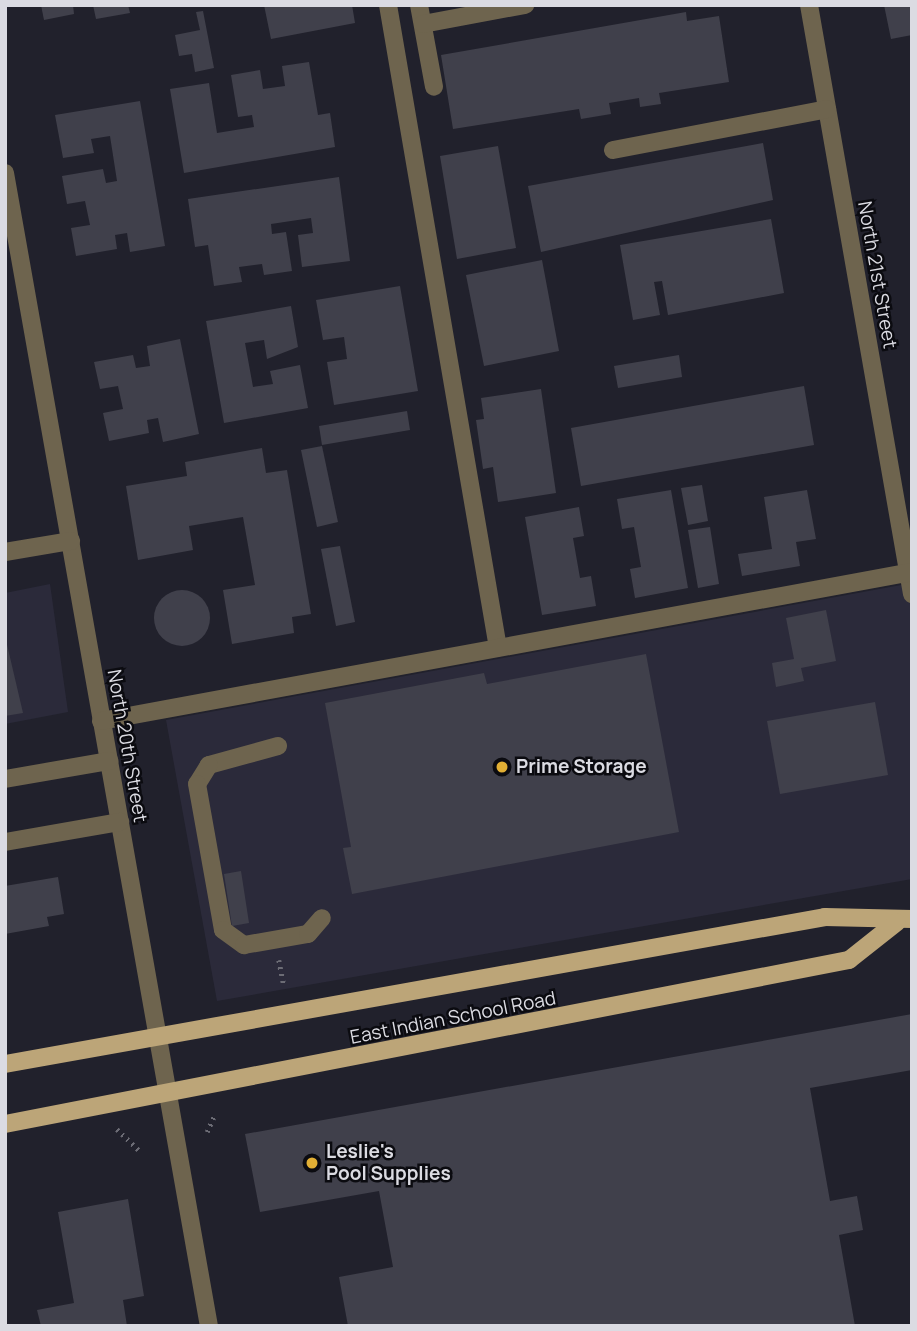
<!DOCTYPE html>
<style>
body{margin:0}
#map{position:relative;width:917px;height:1331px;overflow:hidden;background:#21212c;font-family:Manrope,sans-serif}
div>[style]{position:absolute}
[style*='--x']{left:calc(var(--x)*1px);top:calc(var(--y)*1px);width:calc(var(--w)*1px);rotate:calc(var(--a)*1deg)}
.built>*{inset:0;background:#2b2a3a}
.building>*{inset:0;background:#40404b}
.round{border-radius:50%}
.path>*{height:4.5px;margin-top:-2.25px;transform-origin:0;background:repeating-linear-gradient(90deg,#6c6c75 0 2px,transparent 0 7px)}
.minor>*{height:18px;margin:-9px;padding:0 9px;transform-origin:9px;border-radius:9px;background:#6e644e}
.major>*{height:18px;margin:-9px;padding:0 9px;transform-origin:9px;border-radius:9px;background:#bca578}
.dots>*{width:19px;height:19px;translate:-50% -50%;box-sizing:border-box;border:4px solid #0b0b10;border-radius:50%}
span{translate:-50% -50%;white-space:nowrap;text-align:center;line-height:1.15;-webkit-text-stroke:5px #0b0b10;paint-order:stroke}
.street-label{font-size:19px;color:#dbdbe2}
.poi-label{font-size:19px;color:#dbdbe2;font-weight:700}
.left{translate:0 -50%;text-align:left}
.frame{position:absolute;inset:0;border:7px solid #dbdbe2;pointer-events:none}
</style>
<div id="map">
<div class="built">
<i style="clip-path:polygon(912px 583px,912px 879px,217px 1001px,166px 720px)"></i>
<i style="clip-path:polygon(50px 584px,68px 712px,5px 724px,5px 593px)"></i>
</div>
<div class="building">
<i style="clip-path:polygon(41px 5px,73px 5px,74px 14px,44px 20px)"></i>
<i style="clip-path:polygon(93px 5px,128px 5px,130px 13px,96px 19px)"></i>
<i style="clip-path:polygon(264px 5px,352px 5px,355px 23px,271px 39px)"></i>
<i style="clip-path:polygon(884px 5px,912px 5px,912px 35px,891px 39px)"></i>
<i style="clip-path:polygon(203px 11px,214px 68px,195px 72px,192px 54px,179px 56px,175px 35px,200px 30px,196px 12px)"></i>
<i style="clip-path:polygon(686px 12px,687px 21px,719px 16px,729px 82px,659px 93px,661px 104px,640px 107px,639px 98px,609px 103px,611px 114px,581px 119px,579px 109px,453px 129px,441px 55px)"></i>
<i style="clip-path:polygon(309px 62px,318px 115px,330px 113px,335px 147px,184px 173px,170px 89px,209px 83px,217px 133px,254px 127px,252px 115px,238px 117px,231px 75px,260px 70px,263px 89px,285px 86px,282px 66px)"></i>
<i style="clip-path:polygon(140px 101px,165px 246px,130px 252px,127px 233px,115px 235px,117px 249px,76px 256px,71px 228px,90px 225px,85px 201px,67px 204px,62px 176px,103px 169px,106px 183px,117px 181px,110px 136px,91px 139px,94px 153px,63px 158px,55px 115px)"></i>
<i style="clip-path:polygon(763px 143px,773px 200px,541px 252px,528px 186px)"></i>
<i style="clip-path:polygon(498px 146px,516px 248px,457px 259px,440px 156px)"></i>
<i style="clip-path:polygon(339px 177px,350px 261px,302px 267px,298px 235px,313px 233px,311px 218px,271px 224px,272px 234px,286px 232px,292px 271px,264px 275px,262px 264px,239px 267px,242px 282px,214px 286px,208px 245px,195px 247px,188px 199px)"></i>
<i style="clip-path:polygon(771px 219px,784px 293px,668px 315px,662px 281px,654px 282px,660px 315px,633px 320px,620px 245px)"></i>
<i style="clip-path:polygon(542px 260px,559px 351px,484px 366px,466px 275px)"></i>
<i style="clip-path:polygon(400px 286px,418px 391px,334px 405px,327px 362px,347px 359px,344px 337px,323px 340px,316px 300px)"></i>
<i style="clip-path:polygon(291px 306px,298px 347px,267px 359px,264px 340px,245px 343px,253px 387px,273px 384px,270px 371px,300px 365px,308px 408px,224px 423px,206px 321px)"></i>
<i style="clip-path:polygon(180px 339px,199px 434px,163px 442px,158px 418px,147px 420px,149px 433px,109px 441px,103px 413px,123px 409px,118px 386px,100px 389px,94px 362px,133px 355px,136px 368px,150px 366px,147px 346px)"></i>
<i style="clip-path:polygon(679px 355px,682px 377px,618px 388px,614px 366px)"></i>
<i style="clip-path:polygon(804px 386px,814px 445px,581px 486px,571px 428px)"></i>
<i style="clip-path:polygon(541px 389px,556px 493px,498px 502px,493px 467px,483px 469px,476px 420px,484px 419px,481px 398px)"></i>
<i style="clip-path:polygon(407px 411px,410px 430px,322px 445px,319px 426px)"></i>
<i style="clip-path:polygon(322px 446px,338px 522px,317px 527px,301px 450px)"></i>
<i style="clip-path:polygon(262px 448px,266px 473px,287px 470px,311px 614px,292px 617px,294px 633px,232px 644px,223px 590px,255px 585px,243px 517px,189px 526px,193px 550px,138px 560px,126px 486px,187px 476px,185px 462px)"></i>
<i style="clip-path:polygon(702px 485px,708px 521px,688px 525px,681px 488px)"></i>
<i style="clip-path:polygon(671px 490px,688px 588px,635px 598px,630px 569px,641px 567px,634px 527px,622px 529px,617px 499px)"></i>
<i style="clip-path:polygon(807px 490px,816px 539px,796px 542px,800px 566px,742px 576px,738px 554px,772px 549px,764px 497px)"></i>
<i style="clip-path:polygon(579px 507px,584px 536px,573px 538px,580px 578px,591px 576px,596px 606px,542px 615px,525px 517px)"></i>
<i style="clip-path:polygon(710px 527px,719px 584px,698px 588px,688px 530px)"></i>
<i style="clip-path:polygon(340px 546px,355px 622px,336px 626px,321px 549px)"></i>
<i class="round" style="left:154px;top:590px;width:56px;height:56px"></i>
<i style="clip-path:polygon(826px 610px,836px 661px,801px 668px,804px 681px,776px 687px,772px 663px,794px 659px,786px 618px)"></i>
<i style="clip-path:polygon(5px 636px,23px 713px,5px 716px)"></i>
<i style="clip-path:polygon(646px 654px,679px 832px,352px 894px,343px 848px,351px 847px,325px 703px,484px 673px,487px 684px)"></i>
<i style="clip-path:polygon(875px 702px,888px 775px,780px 794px,767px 721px)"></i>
<i style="clip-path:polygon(241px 871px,249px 923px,232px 926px,224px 874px)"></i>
<i style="clip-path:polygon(58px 877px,64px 914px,47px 917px,49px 926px,5px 934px,5px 886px)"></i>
<i style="clip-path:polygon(912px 1014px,912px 1070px,810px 1088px,830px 1201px,857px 1196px,863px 1230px,839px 1235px,855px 1326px,348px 1326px,339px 1277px,393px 1267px,379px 1191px,260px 1212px,245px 1134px)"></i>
<i style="clip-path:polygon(128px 1199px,144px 1296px,123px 1300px,127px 1326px,41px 1326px,37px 1310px,74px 1303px,58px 1212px)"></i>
</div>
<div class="path">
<i style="--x:279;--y:960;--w:26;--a:79"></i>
<i style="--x:117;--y:1129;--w:30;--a:44"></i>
<i style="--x:207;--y:1132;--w:20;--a:-66"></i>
</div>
<div class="minor">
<i style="--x:388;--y:5;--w:652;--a:80.29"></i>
<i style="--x:419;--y:5;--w:83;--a:79.6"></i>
<i style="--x:809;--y:5;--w:598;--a:80.08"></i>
<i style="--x:423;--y:24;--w:104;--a:-10.6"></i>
<i style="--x:613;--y:150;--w:218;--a:-10.8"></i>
<i style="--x:5;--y:173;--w:1171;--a:79.97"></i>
<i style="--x:5;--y:552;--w:67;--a:-9.5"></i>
<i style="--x:101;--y:721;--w:825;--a:-10.41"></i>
<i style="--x:278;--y:746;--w:72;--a:164.6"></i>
<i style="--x:209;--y:765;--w:22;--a:122"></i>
<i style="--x:197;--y:784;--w:148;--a:79.9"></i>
<i style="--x:223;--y:930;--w:26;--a:36"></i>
<i style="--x:244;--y:945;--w:65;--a:-9.8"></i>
<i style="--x:308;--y:934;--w:21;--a:-49"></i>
<i style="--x:5;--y:779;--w:106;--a:-9.8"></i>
<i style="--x:5;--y:842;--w:117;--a:-9.9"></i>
</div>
<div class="major">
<i style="--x:5;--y:1064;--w:833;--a:-10.16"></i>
<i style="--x:825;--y:917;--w:87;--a:1.3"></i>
<i style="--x:5;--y:1124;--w:860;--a:-11"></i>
<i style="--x:849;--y:960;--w:61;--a:-38.4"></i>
</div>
<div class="dots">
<i style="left:502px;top:767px;background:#e2af34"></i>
<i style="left:312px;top:1163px;background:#e2af34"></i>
</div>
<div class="street-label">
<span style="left:877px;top:275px;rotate:80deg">North 21st Street</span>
<span style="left:127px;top:746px;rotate:80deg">North 20th Street</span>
<span style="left:453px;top:1018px;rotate:-11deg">East Indian School Road</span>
</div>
<div class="poi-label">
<span class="left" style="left:516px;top:767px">Prime Storage</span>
<span class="left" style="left:326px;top:1163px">Leslie's<br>Pool Supplies</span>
</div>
<div class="frame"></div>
</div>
